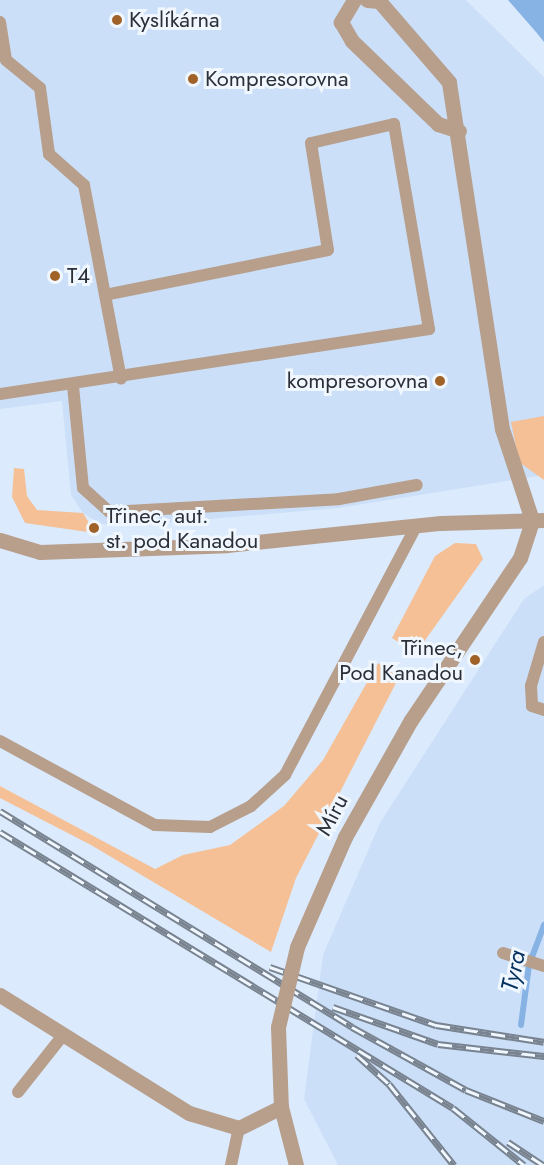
<!DOCTYPE html>
<meta charset="utf-8">
<style>
body{margin:0}
#map{position:relative;width:544px;height:1165px;overflow:hidden;background:#dbeafd;font-family:Jost,sans-serif}
div>[style]{position:absolute}
[style*='--x']{left:calc(var(--x)*1px);top:calc(var(--y)*1px);width:calc(var(--w)*1px);rotate:calc(var(--a)*1deg)}
.built>*{inset:0;background:#cbdff8}
.green>*{inset:0;background:#f5c096}
.water>*{inset:0;background:#87b2e4}
.stream>*{height:6px;margin:-3px;padding:0 3px;transform-origin:3px;border-radius:3px;background:#87b2e4}
.service>*{height:12px;margin:-6px;padding:0 6px;transform-origin:6px;border-radius:6px;background:#b79f8c}
.minor>*{height:15px;margin:-7.5px;padding:0 7.5px;transform-origin:7.5px;border-radius:7.5px;background:#b79f8c}
.tertiary>*{height:15px;margin:-7.5px;padding:0 7.5px;transform-origin:7.5px;border-radius:7.5px;background:#b79f8c}
.rail>*{height:7px;margin-top:-3.5px;transform-origin:0;background:repeating-linear-gradient(90deg,#f0f7fe 0 14px,#79838f 0 28px);box-sizing:border-box;border-block:2px solid #79838f}
.minor-bridge>*{height:15px;margin:-7.5px;padding:0 7.5px;transform-origin:7.5px;border-radius:7.5px;background:#b79f8c}
.dots>*{width:16px;height:16px;translate:-50% -50%;box-sizing:border-box;border:3px solid #f0f7fe;border-radius:50%}
span{translate:-50% -50%;white-space:nowrap;text-align:center;line-height:1.15;-webkit-text-stroke:6px #f0f7fe;paint-order:stroke}
.poi-label{font-size:22px;color:#2b3038}
.left{translate:0 -50%;text-align:left}
.right{translate:-100% -50%;text-align:right}
.street-label{font-size:22px;color:#2b3038}
.water-label{font-size:24px;color:#063360;font-style:italic}
</style>
<div id="map">
<div class="built">
<i style="clip-path:polygon(0 0,466px 0,544px 77px,544px 475px,338px 508px,139px 525px,101px 524px,83px 513px,71px 495px,62px 401px,0 409px)"></i>
<i style="clip-path:polygon(544px 585px,544px 1165px,338px 1165px,304px 1099px,323px 955px,380px 823px,524px 599px)"></i>
</div>
<div class="green">
<i style="clip-path:polygon(544px 416px,544px 480px,519px 462px,511px 422px)"></i>
<i style="clip-path:polygon(14px 468px,24px 469px,27px 496px,37px 510px,83px 513px,95px 533px,25px 523px,12px 497px)"></i>
<i style="clip-path:polygon(455px 543px,476px 544px,483px 559px,416px 653px,392px 638px,435px 556px)"></i>
<i style="clip-path:polygon(378px 663px,399px 677px,296px 878px,271px 952px,91px 845px,0 798px,0 786px,155px 869px,183px 855px,230px 845px,284px 806px,323px 760px)"></i>
</div>
<div class="water">
<i style="clip-path:polygon(508px 0,544px 0,544px 42px,536px 32px)"></i>
</div>
<div class="stream">
<i style="--x:521;--y:1025;--w:61;--a:-82.4"></i>
<i style="--x:529;--y:965;--w:43;--a:-69.4"></i>
</div>
<div class="service">
<i style="--x:0;--y:22;--w:38;--a:81"></i>
<i style="--x:6;--y:60;--w:44;--a:39.5"></i>
<i style="--x:40;--y:88;--w:67;--a:82.2"></i>
<i style="--x:49;--y:154;--w:47;--a:41.5"></i>
<i style="--x:84;--y:185;--w:197;--a:79.2"></i>
<i style="--x:73;--y:386;--w:102;--a:84.4"></i>
<i style="--x:83;--y:488;--w:36;--a:42"></i>
<i style="--x:110;--y:512;--w:229;--a:-3.2"></i>
<i style="--x:339;--y:499;--w:79;--a:-10.2"></i>
<i style="--x:0;--y:394;--w:434;--a:-8.6"></i>
<i style="--x:429;--y:329;--w:208;--a:-99.7"></i>
<i style="--x:394;--y:124;--w:85;--a:167.1"></i>
<i style="--x:311;--y:143;--w:108;--a:81"></i>
<i style="--x:328;--y:250;--w:227;--a:168.6"></i>
<i style="--x:544;--y:642;--w:46;--a:106.5"></i>
<i style="--x:531;--y:686;--w:20;--a:87"></i>
<i style="--x:532;--y:706;--w:13;--a:18"></i>
<i style="--x:0;--y:741;--w:176;--a:28.5"></i>
<i style="--x:155;--y:825;--w:55;--a:2.1"></i>
<i style="--x:210;--y:827;--w:46;--a:-27.1"></i>
<i style="--x:251;--y:806;--w:46;--a:-42.4"></i>
<i style="--x:285;--y:775;--w:280;--a:-62.2"></i>
<i style="--x:503;--y:953;--w:43;--a:17.6"></i>
<i style="--x:18;--y:1092;--w:74;--a:-51.6"></i>
<i style="--x:231;--y:1165;--w:38;--a:-78"></i>
</div>
<div class="minor">
<i style="--x:354;--y:0;--w:26;--a:121"></i>
<i style="--x:341;--y:22;--w:22;--a:60"></i>
<i style="--x:352;--y:41;--w:120;--a:44"></i>
<i style="--x:438;--y:124;--w:22;--a:18"></i>
<i style="--x:297;--y:947;--w:120;--a:-66.4"></i>
<i style="--x:345;--y:837;--w:134;--a:-60.6"></i>
<i style="--x:411;--y:720;--w:195;--a:-56.1"></i>
<i style="--x:520;--y:558;--w:40;--a:-72"></i>
<i style="--x:532;--y:520;--w:96;--a:-108.2"></i>
<i style="--x:502;--y:429;--w:351;--a:-98.7"></i>
<i style="--x:449;--y:82;--w:107;--a:-130.8"></i>
<i style="--x:379;--y:1;--w:12;--a:-175"></i>
<i style="--x:0;--y:995;--w:223;--a:32"></i>
<i style="--x:189;--y:1113;--w:52;--a:16.7"></i>
<i style="--x:239;--y:1128;--w:47;--a:-26.6"></i>
<i style="--x:278;--y:1027;--w:80;--a:87.9"></i>
<i style="--x:281;--y:1107;--w:60;--a:75.5"></i>
</div>
<div class="tertiary">
<i style="--x:0;--y:540;--w:42;--a:16.7"></i>
<i style="--x:40;--y:552;--w:187;--a:-2.1"></i>
<i style="--x:227;--y:545;--w:215;--a:-5.9"></i>
<i style="--x:441;--y:523;--w:103;--a:-1.7"></i>
</div>
<div class="rail">
<i style="--x:0;--y:811;--w:413;--a:31.5"></i>
<i style="--x:352;--y:1027;--w:130;--a:28.9"></i>
<i style="--x:466;--y:1090;--w:84;--a:21.7"></i>
<i style="--x:0;--y:832;--w:530;--a:31.35"></i>
<i style="--x:453;--y:1108;--w:91;--a:38.8"></i>
<i style="--x:270;--y:967;--w:176;--a:19.3"></i>
<i style="--x:436;--y:1025;--w:109;--a:8.9"></i>
<i style="--x:333;--y:1007;--w:111;--a:19.4"></i>
<i style="--x:438;--y:1044;--w:107;--a:6.5"></i>
<i style="--x:357;--y:1055;--w:43;--a:42.2"></i>
<i style="--x:389;--y:1084;--w:104;--a:51.3"></i>
<i style="--x:508;--y:1142;--w:42;--a:33.3"></i>
</div>
<div class="minor-bridge">
<i style="--x:278;--y:1027;--w:82;--a:-76.6"></i>
</div>
<div class="dots">
<i style="left:117px;top:20px;background:#a16228"></i>
<i style="left:193px;top:79px;background:#a16228"></i>
<i style="left:55px;top:276px;background:#a16228"></i>
<i style="left:440px;top:381px;background:#a16228"></i>
<i style="left:94px;top:528px;background:#a16228"></i>
<i style="left:475px;top:660px;background:#a16228"></i>
</div>
<div class="poi-label">
<span class="left" style="left:129px;top:20px">Kyslíkárna</span>
<span class="left" style="left:205px;top:79px">Kompresorovna</span>
<span class="left" style="left:67px;top:276px">T4</span>
<span class="right" style="left:428px;top:381px">kompresorovna</span>
<span class="left" style="left:106px;top:528px">Třinec, aut.<br>st. pod Kanadou</span>
<span class="right" style="left:463px;top:660px">Třinec,<br>Pod Kanadou</span>
</div>
<div class="street-label">
<span style="left:332px;top:815px;rotate:-62deg">Míru</span>
</div>
<div class="water-label">
<span style="left:513px;top:971px;rotate:-78deg">Tyra</span>
</div>
</div>
